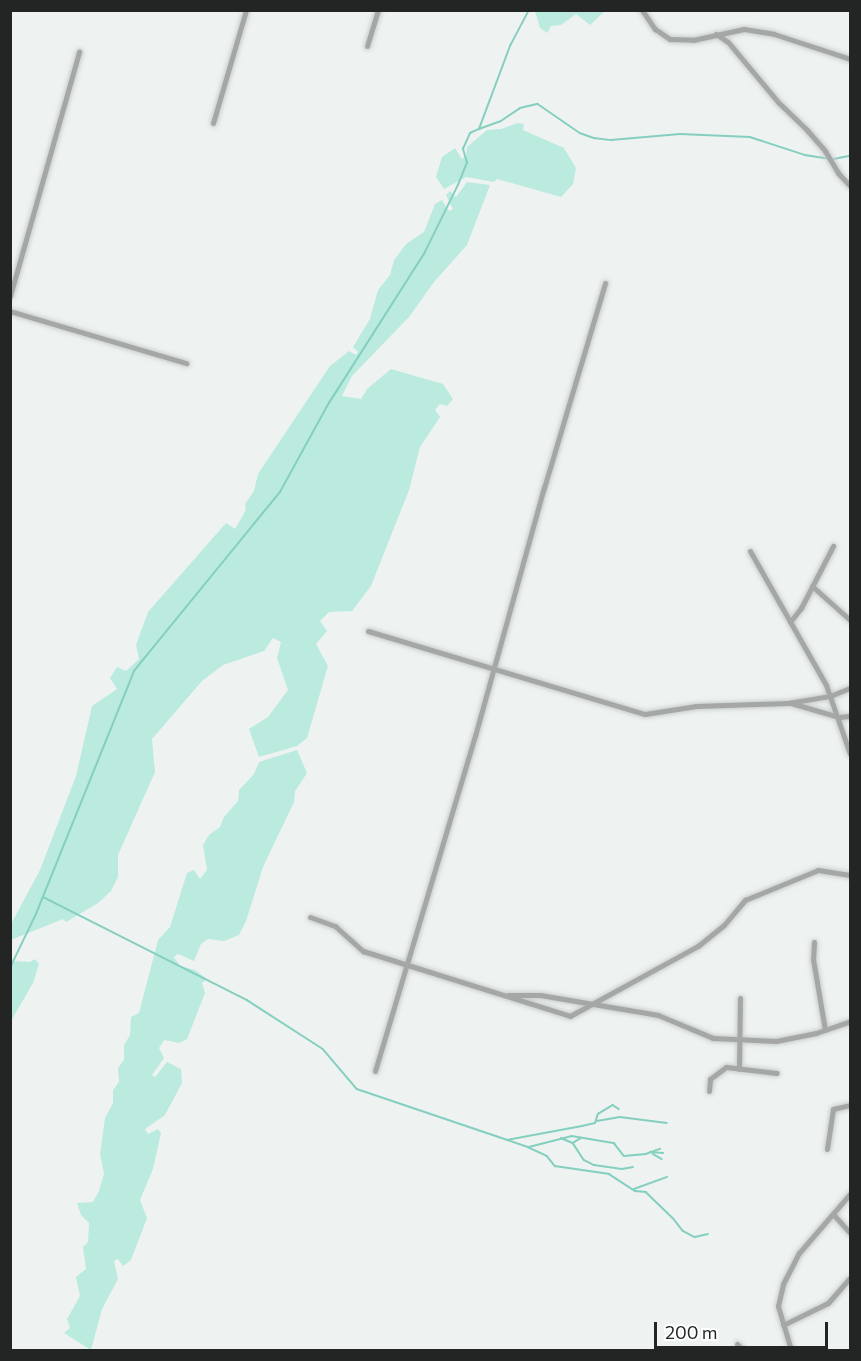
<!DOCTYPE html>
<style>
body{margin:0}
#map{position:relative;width:861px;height:1361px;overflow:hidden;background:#eef3f2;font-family:Commissioner,sans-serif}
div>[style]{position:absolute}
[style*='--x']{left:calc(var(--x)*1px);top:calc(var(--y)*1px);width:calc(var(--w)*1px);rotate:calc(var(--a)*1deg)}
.green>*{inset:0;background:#bbeadf}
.stream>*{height:1.5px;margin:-0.75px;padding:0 0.75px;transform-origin:0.75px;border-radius:0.75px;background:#84cfbf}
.roads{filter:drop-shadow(0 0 2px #c9cecd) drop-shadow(0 0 2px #c9cecd)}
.minor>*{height:5px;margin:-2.5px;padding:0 2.5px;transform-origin:2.5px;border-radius:2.5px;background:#a5a7a7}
span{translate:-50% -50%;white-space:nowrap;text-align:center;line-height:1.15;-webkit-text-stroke:6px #fff;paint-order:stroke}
.frame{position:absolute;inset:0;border:12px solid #232525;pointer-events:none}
.scale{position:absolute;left:654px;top:1322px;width:174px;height:27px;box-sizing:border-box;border:3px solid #232525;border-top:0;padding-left:8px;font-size:18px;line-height:21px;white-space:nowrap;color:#232525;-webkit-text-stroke:4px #fff;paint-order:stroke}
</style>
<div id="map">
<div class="green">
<i style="clip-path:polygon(535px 11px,605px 11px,590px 25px,576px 14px,561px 25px,551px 26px,547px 33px,540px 28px)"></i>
<i style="clip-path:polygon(518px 123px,524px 124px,523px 130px,564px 148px,576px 168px,573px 184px,561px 197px,497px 179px,494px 182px,466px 177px,444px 189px,436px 177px,442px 157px,455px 148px,462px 159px,466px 156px,467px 147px,487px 130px,501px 129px)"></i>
<i style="clip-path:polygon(467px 182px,490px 185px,467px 245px,434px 282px,409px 317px,352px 376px,342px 396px,361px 399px,367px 389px,391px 369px,443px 384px,453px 399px,447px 406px,440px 404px,435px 410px,440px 417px,420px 447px,409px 490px,371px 586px,352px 611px,329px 612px,320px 621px,327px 631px,316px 644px,328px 666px,307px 738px,297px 746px,259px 757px,249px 729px,268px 717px,288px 690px,277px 658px,281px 642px,273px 638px,264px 651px,223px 665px,202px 681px,152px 739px,155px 772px,118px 855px,118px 877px,111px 891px,98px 903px,66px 922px,63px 919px,11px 940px,11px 924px,40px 870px,76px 776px,92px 706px,117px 689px,110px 678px,117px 667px,126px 671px,139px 659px,136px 645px,148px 612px,226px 523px,235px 529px,246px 510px,245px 504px,254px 491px,258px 474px,330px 366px,349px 351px,356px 355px,358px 352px,353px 347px,370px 319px,378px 290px,390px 275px,394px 260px,406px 244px,424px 232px,435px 204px,442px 200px,449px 211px,453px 209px,446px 195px,450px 191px,456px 197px)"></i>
<i style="clip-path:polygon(297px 750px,307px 773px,295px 791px,294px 802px,263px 867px,246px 921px,239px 935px,224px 941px,208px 939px,201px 944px,194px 961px,178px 954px,174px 957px,180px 966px,195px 970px,207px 979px,202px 983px,205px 993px,187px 1039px,179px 1043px,164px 1040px,159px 1048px,164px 1058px,152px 1075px,155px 1077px,167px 1062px,181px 1069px,182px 1083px,165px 1115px,145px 1129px,148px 1134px,158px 1129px,161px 1133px,153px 1169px,140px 1200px,147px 1218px,131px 1260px,123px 1266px,118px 1259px,114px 1261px,118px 1279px,102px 1309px,91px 1350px,64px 1333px,70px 1328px,67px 1319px,80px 1296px,76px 1277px,86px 1269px,83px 1247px,88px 1242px,89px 1223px,81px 1215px,77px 1203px,93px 1202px,99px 1191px,104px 1174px,100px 1154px,105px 1118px,113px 1103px,113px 1090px,119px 1082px,118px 1068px,124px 1060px,124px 1045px,130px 1035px,131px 1017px,139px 1013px,158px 940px,170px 927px,187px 873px,194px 870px,200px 879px,207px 870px,203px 845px,209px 835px,220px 827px,224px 817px,238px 801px,239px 790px,254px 774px,259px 762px)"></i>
<i style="clip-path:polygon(35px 959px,39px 964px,33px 983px,11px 1021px,11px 961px,30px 962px)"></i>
</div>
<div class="stream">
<i style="--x:479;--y:129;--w:23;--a:-20"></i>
<i style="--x:501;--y:121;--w:23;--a:-34"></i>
<i style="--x:520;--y:108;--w:18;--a:-13"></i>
<i style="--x:538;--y:104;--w:51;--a:34.6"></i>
<i style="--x:580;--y:133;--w:15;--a:20"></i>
<i style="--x:594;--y:138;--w:17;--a:7"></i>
<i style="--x:611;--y:140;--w:69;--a:-5"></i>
<i style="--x:680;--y:134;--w:70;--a:2.5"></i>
<i style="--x:750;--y:137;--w:58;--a:18.1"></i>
<i style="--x:805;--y:155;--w:24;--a:9"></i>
<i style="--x:834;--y:159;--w:16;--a:-11"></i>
<i style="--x:43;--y:897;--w:229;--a:26.8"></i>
<i style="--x:247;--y:1000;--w:90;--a:32.8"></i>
<i style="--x:323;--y:1049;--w:52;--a:49.6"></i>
<i style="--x:357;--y:1089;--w:181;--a:18.7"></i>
<i style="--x:528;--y:1147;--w:21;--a:25"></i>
<i style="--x:547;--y:1156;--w:13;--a:51"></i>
<i style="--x:555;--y:1166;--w:55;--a:8.4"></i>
<i style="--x:609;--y:1174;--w:31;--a:33"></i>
<i style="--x:635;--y:1191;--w:11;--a:5"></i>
<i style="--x:646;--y:1192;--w:37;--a:44"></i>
<i style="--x:673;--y:1218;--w:16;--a:52"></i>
<i style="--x:683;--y:1231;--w:13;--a:27"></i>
<i style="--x:695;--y:1237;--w:13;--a:-13"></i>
<i style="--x:10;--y:968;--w:60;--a:-64.3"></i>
<i style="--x:36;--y:914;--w:262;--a:-68"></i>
<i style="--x:134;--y:671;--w:231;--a:-50.8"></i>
<i style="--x:280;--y:492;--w:102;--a:-61.2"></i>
<i style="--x:329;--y:403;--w:177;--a:-57.5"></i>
<i style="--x:424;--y:254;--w:77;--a:-63.8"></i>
<i style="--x:458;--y:185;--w:24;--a:-68"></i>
<i style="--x:467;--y:163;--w:15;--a:-106"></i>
<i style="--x:463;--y:149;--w:17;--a:-66"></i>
<i style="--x:470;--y:133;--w:10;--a:-24"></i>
<i style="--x:479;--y:129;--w:89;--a:-69.5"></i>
<i style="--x:510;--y:46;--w:41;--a:-62.2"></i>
<i style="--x:597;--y:1121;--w:23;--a:-10"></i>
<i style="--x:620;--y:1117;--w:47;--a:7.3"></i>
<i style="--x:561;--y:1138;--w:13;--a:23"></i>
<i style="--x:573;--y:1143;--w:9;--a:-32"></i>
<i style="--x:507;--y:1140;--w:76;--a:-10.6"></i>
<i style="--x:582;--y:1126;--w:13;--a:-13"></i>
<i style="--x:595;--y:1123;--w:9;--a:-72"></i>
<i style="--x:598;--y:1114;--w:17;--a:-31"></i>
<i style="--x:613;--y:1105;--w:7;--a:34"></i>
<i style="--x:573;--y:1143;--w:20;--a:57"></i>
<i style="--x:584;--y:1160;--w:11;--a:27"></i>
<i style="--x:594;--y:1165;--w:28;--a:8"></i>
<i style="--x:622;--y:1169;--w:11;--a:-10"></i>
<i style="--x:529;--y:1147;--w:44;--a:-14.3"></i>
<i style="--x:572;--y:1136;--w:43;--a:9.5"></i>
<i style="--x:614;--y:1143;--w:16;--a:52"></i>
<i style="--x:624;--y:1156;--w:22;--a:-5"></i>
<i style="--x:646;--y:1154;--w:15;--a:-20"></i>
<i style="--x:650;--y:1152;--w:13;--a:4"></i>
<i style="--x:653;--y:1154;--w:10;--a:29"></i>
<i style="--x:634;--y:1189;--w:35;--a:-20"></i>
</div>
<div class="roads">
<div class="minor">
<i style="--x:642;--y:10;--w:23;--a:56"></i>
<i style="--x:655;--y:29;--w:18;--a:34"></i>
<i style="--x:670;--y:39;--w:23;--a:2"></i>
<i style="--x:693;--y:40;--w:52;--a:-12.2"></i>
<i style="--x:744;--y:29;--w:30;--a:9"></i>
<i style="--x:774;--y:34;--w:80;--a:18.2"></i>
<i style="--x:716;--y:34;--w:14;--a:34"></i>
<i style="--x:728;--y:42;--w:78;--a:50.2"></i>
<i style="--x:778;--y:102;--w:40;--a:44"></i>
<i style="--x:807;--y:130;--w:28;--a:49"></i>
<i style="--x:825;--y:151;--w:26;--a:59"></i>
<i style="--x:838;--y:173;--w:18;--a:47"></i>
<i style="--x:367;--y:46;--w:38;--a:-73"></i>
<i style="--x:213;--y:123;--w:118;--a:-73.7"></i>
<i style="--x:10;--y:296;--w:254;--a:-74.2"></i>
<i style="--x:10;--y:311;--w:184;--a:16.5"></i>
<i style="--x:750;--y:551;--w:154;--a:60.4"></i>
<i style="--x:826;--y:685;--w:73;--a:70.8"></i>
<i style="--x:812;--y:586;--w:51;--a:41.8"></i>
<i style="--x:790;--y:622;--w:18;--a:-52"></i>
<i style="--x:801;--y:608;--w:70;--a:-62.7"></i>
<i style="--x:368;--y:631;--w:289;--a:16.7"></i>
<i style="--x:645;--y:714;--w:52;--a:-8.9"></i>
<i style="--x:696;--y:706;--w:92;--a:-1.9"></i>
<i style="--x:788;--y:703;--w:43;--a:-9.5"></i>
<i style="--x:830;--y:696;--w:22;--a:-22"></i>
<i style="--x:791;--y:703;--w:50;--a:16.3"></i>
<i style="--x:839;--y:717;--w:11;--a:-5"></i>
<i style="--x:310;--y:917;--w:27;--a:20"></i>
<i style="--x:335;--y:926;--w:38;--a:42"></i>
<i style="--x:363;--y:951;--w:217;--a:17.4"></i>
<i style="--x:570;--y:1016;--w:146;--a:-28.7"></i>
<i style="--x:698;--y:946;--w:33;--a:-39"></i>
<i style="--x:724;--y:925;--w:33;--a:-50"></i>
<i style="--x:745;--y:900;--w:79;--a:-22.3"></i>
<i style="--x:818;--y:870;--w:32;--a:9"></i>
<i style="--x:814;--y:942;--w:17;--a:93"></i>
<i style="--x:813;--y:959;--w:72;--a:80.4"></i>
<i style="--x:508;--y:995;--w:32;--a:0"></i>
<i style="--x:540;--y:995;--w:102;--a:9.6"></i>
<i style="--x:641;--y:1012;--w:17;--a:10"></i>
<i style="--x:658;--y:1015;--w:60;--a:22.7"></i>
<i style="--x:713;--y:1038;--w:63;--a:2.7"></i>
<i style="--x:776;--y:1041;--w:41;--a:-11.3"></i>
<i style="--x:816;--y:1033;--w:36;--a:-19"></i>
<i style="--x:739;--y:1069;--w:71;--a:-89.2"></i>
<i style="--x:375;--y:1071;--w:350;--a:-73.4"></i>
<i style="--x:475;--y:736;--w:257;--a:-74.5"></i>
<i style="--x:544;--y:488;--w:214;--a:-73.4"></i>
<i style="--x:709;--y:1091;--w:12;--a:-85"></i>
<i style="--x:710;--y:1079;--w:20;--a:-37"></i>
<i style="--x:726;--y:1067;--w:51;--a:6.7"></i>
<i style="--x:827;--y:1149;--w:40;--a:-81.5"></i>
<i style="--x:833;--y:1109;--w:17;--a:-13"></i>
<i style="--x:833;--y:1214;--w:25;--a:48"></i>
<i style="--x:783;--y:1325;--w:50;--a:-26.1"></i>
<i style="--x:828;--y:1303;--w:33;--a:-49"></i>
<i style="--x:737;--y:1344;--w:8;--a:45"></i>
<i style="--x:791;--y:1350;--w:46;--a:-106.5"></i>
<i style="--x:778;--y:1306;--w:23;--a:-77"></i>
<i style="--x:783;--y:1284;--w:35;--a:-63"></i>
<i style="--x:799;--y:1253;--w:78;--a:-49.2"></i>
</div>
</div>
<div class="frame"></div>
<div class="scale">200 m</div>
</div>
